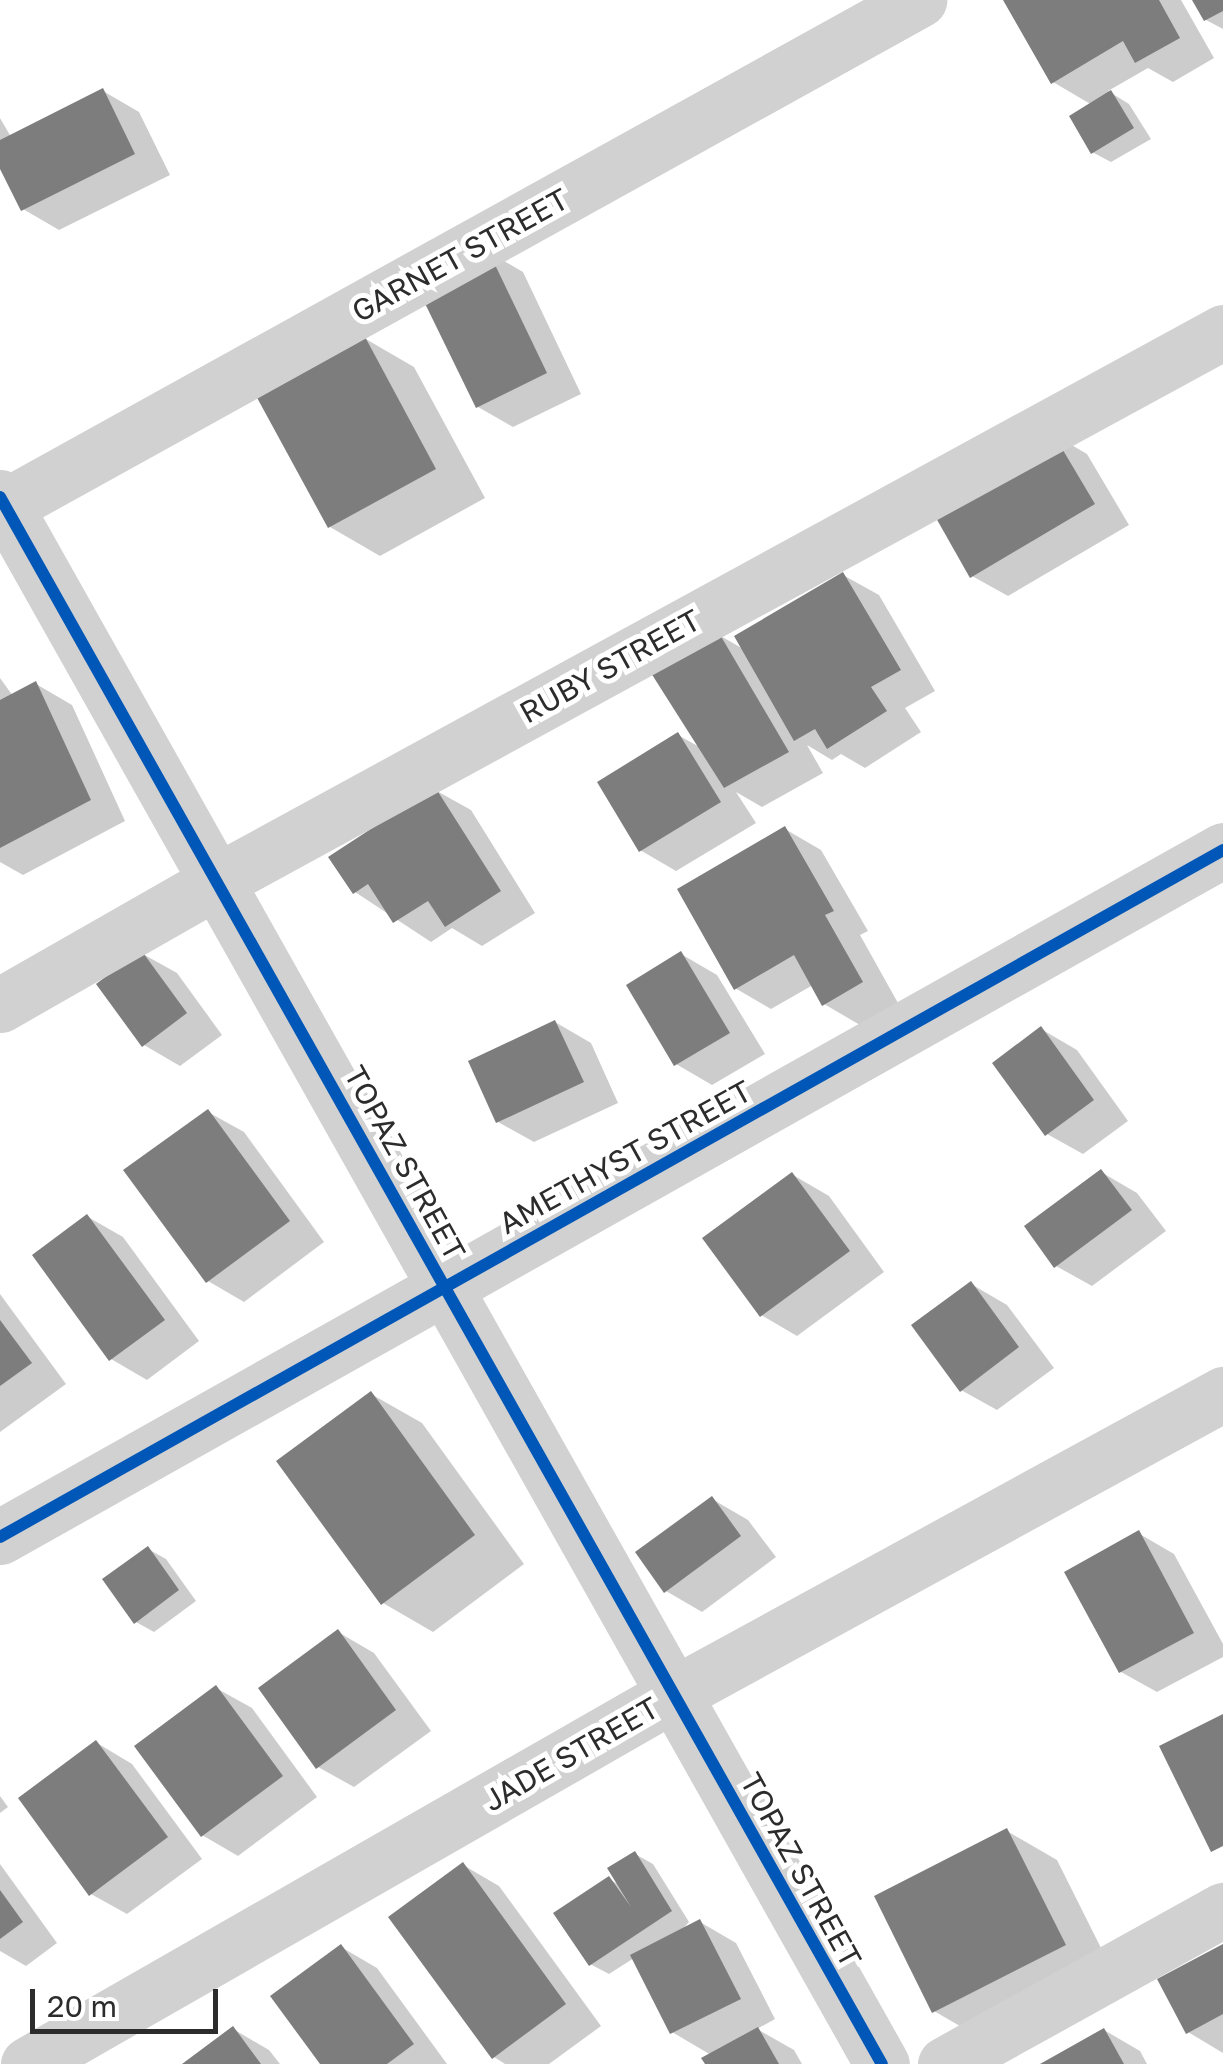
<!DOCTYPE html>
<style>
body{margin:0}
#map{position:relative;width:1223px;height:2064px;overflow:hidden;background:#fff;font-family:"Golos Text",sans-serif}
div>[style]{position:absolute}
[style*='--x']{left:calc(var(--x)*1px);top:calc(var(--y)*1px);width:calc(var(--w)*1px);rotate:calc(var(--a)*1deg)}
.shadow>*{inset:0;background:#0003}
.building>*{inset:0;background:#7d7d7d}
.minor>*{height:55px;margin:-27.5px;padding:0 27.5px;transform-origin:27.5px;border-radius:27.5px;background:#d1d1d1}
.cycleway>*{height:12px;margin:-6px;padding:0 6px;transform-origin:6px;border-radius:6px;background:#0057b8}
span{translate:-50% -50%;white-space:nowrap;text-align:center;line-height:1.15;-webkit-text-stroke:10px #fff;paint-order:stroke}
.street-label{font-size:30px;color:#2c2c2c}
.scale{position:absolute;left:30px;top:1989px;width:188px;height:45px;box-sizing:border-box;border:5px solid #2c2c2c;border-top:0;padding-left:12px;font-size:30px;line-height:35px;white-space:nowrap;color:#2c2c2c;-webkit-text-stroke:8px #fff;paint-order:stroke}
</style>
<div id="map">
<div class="shadow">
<i style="clip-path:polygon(1006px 0,1181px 0,1214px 58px,1173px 82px,1148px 68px,1108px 91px,1129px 104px,1151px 139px,1111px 162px,1092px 152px,1092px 105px,1053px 82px)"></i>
<i style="clip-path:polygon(1195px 0,1223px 0,1223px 29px,1206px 20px)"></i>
<i style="clip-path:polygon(103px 91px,139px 112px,170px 175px,59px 230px,23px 209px,0 164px,0 118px,11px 137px)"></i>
<i style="clip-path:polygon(487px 251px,523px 272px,581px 394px,513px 427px,478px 407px)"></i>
<i style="clip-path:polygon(364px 338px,414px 367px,485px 498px,380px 556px,330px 527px)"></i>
<i style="clip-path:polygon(1051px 433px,1087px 454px,1129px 525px,1008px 596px,972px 576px)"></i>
<i style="clip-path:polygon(843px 575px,879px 595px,935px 691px,905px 708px,921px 732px,865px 768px,841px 754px,832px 760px,807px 745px,823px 773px,762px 807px,736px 792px,756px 823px,676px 871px,640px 850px,678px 735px,703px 749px,719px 635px,745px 650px)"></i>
<i style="clip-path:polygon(0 678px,13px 696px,36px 684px,72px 705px,125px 821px,23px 875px,0 862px)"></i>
<i style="clip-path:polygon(435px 790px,471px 810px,535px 913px,482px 946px,452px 928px,431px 942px,355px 892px)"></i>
<i style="clip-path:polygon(785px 829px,821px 850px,868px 931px,860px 935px,898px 1003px,860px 1025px,824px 1004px,813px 985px,771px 1009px,735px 988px)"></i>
<i style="clip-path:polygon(141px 953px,177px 973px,222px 1035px,180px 1066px,144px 1045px)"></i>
<i style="clip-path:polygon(681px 954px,717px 975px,765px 1054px,712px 1085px,676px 1064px)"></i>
<i style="clip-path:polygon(555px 1022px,591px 1043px,618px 1103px,534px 1142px,498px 1122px)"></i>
<i style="clip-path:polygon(1041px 1029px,1077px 1050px,1128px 1121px,1083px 1154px,1047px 1134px)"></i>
<i style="clip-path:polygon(208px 1112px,244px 1132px,324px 1242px,244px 1302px,208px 1281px)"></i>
<i style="clip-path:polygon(1101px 1172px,1137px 1193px,1166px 1231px,1092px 1286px,1056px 1266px)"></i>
<i style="clip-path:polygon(793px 1175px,829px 1196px,884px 1272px,797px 1336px,761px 1315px)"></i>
<i style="clip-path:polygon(88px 1217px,123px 1237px,199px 1341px,147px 1380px,111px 1359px)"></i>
<i style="clip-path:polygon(971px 1284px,1007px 1305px,1054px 1368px,997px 1410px,961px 1390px)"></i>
<i style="clip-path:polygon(0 1294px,66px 1384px,0 1432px)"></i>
<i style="clip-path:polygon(371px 1394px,422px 1423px,524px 1564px,433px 1632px,383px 1603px)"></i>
<i style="clip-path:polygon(712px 1499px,748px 1520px,776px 1557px,702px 1612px,666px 1591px)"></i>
<i style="clip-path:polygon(1138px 1533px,1174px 1554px,1223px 1644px,1223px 1657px,1157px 1692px,1121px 1672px)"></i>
<i style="clip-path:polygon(148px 1549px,166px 1559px,196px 1601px,154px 1632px,136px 1622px)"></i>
<i style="clip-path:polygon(338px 1632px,374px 1653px,431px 1731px,354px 1787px,318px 1767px)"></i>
<i style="clip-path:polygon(216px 1688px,252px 1708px,317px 1797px,238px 1856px,202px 1835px)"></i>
<i style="clip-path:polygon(97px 1743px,132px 1764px,202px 1859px,127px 1914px,91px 1894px)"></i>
<i style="clip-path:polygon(0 1796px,8px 1807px,0 1813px)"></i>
<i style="clip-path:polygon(1007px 1831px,1057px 1860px,1114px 1974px,984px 2040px,934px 2011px)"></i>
<i style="clip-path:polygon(635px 1854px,653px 1864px,689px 1922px,679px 1933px,700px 1922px,736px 1943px,775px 2019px,757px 2029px,794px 2050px,802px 2064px,708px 2064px,711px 2055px,672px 2032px,634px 1958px,609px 1974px,590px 1964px,609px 1879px,621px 1886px)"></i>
<i style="clip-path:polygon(0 1864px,57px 1943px,26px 1966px,0 1951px)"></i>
<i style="clip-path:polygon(463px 1865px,499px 1886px,601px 2026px,549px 2064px,505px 2064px,494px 2057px)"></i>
<i style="clip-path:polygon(1223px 1946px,1223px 2053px,1188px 2032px)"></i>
<i style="clip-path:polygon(341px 1947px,377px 1968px,447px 2064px,324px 2064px)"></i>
<i style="clip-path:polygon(233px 2029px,269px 2050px,280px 2064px,186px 2064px)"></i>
<i style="clip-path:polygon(1104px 2030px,1140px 2051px,1147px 2064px,1045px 2064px)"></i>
</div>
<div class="building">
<i style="clip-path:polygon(1003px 0,1159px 0,1180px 38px,1135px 63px,1123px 41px,1051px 84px)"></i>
<i style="clip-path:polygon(1192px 0,1223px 0,1223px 11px,1204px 21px)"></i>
<i style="clip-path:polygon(103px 88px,135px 154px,21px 211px,0 169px,0 140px)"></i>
<i style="clip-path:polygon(1111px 90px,1134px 128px,1091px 154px,1069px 116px)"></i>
<i style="clip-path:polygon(487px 248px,547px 373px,476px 408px,415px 283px)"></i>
<i style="clip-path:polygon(364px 335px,436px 469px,328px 528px,255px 394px)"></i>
<i style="clip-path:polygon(1051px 430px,1095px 504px,970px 578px,927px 502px)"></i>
<i style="clip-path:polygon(843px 572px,901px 670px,871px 687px,887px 711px,827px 749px,815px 729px,794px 741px,734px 636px)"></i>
<i style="clip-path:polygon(719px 633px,789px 752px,724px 788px,651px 673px)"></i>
<i style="clip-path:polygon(36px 681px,91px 800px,0 848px,0 700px)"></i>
<i style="clip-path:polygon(678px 732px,721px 802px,639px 852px,597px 782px)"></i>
<i style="clip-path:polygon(435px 787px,501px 891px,445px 927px,428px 901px,393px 923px,368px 884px,353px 894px,328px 857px)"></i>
<i style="clip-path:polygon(785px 826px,834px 911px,825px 915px,863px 982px,822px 1006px,794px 955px,734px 990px,677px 889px)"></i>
<i style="clip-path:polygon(141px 950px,187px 1013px,142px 1047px,96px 984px)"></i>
<i style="clip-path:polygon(681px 951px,730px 1033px,674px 1066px,626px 985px)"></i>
<i style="clip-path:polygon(555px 1020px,584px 1082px,496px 1123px,468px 1061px)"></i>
<i style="clip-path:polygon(1041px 1026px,1094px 1100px,1045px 1136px,992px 1063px)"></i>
<i style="clip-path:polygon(208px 1109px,290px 1221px,206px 1283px,123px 1170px)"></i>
<i style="clip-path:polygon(1101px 1169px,1132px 1210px,1054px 1268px,1024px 1226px)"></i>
<i style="clip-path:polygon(792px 1172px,850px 1251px,760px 1317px,702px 1238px)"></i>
<i style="clip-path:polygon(87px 1214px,165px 1320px,109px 1361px,32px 1255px)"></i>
<i style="clip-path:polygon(971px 1281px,1019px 1347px,960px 1392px,911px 1325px)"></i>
<i style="clip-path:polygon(0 1320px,32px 1363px,0 1386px)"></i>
<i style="clip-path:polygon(371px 1391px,475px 1535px,381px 1605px,276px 1461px)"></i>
<i style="clip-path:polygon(712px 1496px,741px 1536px,664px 1593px,635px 1552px)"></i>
<i style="clip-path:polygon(1139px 1530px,1194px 1633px,1119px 1673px,1064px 1572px)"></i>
<i style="clip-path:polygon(148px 1546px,179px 1590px,134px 1624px,102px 1579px)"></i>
<i style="clip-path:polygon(338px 1629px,396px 1710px,316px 1769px,258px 1688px)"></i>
<i style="clip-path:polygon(216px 1685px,283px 1776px,201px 1837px,134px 1746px)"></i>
<i style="clip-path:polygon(1223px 1714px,1223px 1846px,1211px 1852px,1159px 1746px)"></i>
<i style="clip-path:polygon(96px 1740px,168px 1837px,89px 1896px,18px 1798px)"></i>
<i style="clip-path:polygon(1007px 1828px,1066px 1945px,932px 2013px,874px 1896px)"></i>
<i style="clip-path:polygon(635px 1851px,672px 1911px,589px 1966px,553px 1913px,609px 1876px,631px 1907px,607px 1868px)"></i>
<i style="clip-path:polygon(463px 1862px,566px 2004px,492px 2059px,388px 1917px)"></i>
<i style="clip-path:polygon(0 1890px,23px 1922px,0 1939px)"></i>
<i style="clip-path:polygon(700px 1919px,741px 1999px,670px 2034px,630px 1955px)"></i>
<i style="clip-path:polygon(341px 1944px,414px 2044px,387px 2064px,320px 2064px,270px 1996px)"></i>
<i style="clip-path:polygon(1223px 1944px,1223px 2014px,1186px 2034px,1157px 1979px)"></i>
<i style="clip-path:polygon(233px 2026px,261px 2064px,182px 2064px)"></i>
<i style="clip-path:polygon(758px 2027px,779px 2064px,705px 2064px,701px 2058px)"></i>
<i style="clip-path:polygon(1104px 2028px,1124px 2064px,1040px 2064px)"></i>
</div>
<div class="minor">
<i style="--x:0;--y:497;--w:1798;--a:60.63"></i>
<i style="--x:0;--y:509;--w:1051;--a:-28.98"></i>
<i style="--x:0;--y:1005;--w:250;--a:-29.7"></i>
<i style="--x:217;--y:881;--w:1146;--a:-28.62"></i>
<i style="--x:0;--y:1537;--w:1403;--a:-29.32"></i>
<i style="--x:28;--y:2064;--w:744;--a:-29.8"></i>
<i style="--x:674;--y:1694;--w:626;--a:-28.65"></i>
<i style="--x:945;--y:2064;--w:318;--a:-29"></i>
</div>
<div class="cycleway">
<i style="--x:0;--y:497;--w:1798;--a:60.63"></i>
<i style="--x:0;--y:1537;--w:1403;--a:-29.32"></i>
</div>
<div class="street-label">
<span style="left:460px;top:255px;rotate:-29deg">GARNET STREET</span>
<span style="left:610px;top:666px;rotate:-29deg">RUBY STREET</span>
<span style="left:625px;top:1157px;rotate:-29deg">AMETHYST STREET</span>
<span style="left:405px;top:1163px;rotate:61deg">TOPAZ STREET</span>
<span style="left:571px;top:1754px;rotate:-30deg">JADE STREET</span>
<span style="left:801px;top:1870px;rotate:61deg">TOPAZ STREET</span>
</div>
<div class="scale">20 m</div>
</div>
